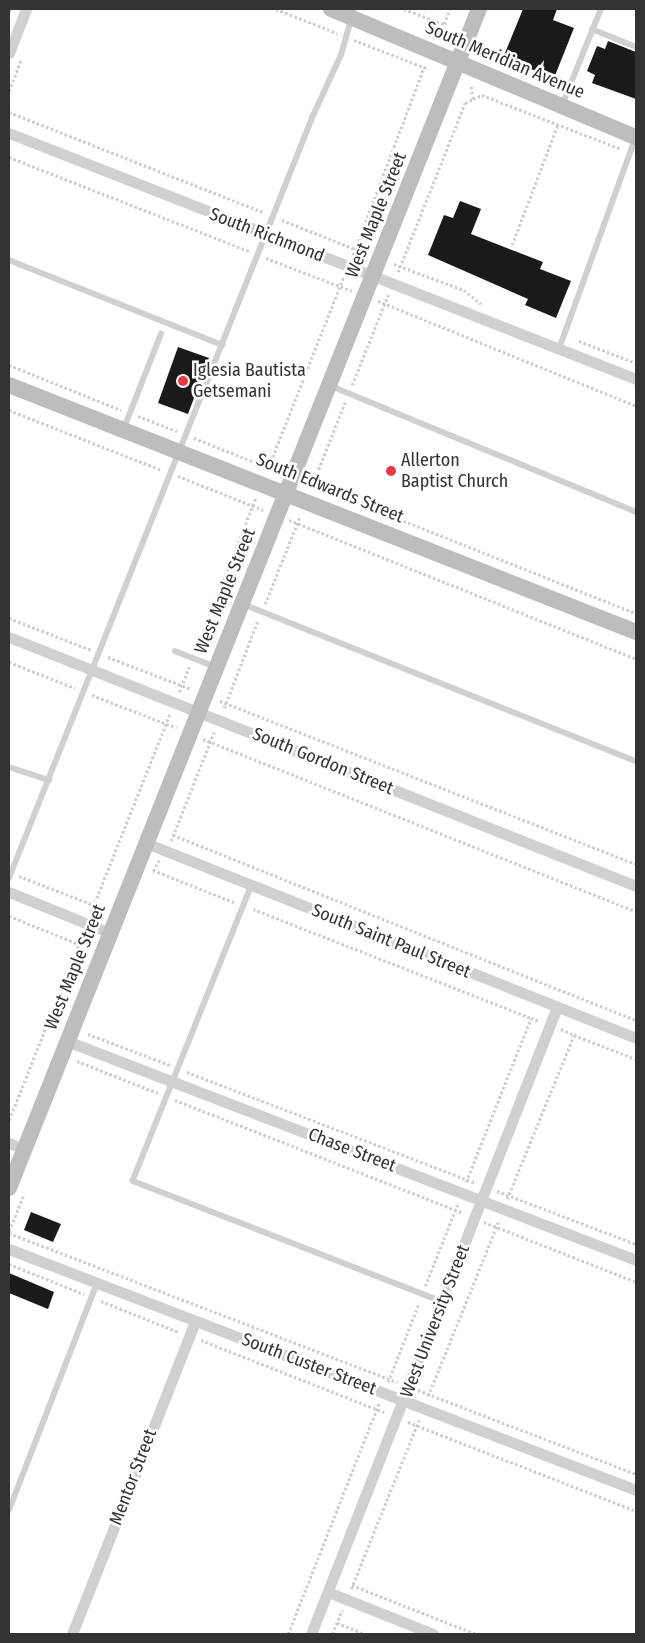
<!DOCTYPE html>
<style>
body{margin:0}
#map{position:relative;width:645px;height:1643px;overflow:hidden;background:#fff;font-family:"Fira Sans Condensed",sans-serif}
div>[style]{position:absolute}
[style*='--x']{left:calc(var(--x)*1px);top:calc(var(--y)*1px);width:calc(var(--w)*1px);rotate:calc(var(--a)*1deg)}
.building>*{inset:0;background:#1a1a1a}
.path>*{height:2.5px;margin-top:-1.25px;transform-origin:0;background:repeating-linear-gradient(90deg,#cdcdcd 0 2.5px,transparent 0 5px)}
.lane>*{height:5.5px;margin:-2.75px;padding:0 2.75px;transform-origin:2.75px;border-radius:2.75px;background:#d0d0d0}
.street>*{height:11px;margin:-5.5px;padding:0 5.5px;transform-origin:5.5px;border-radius:5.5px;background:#d0d0d0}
.secondary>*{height:16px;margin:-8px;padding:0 8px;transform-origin:8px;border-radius:8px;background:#bdbdbd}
.dots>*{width:14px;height:14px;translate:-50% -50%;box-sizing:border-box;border:2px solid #fff;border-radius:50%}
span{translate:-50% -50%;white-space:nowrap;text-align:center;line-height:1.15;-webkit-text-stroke:5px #fff;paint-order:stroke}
.street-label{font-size:18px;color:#333}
.poi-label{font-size:18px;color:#333}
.left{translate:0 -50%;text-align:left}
.frame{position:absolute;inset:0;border:10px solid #333;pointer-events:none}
</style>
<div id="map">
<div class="building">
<i style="clip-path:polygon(523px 9px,557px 9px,553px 20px,574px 28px,554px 78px,503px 58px)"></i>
<i style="clip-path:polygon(608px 41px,636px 52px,636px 99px,592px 83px,595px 75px,587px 71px,597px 46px,605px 49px)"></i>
<i style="clip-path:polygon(460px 201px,481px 209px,471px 234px,543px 262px,540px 269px,571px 281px,556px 318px,525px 305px,528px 299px,428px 255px,444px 215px,453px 218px)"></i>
<i style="clip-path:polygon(178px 347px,209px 358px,188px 414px,158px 403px)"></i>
<i style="clip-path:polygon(31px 1212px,61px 1224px,53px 1242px,24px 1230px)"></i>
<i style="clip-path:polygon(9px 1273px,54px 1292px,48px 1309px,9px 1293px)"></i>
</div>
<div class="path">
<i style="--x:276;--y:9;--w:66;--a:21.5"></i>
<i style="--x:404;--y:9;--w:43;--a:20.6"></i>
<i style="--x:444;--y:24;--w:16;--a:-68"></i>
<i style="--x:9;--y:12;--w:3;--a:-72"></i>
<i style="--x:354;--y:40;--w:80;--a:21.1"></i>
<i style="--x:9;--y:91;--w:34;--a:-69"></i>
<i style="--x:473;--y:99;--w:10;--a:-24"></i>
<i style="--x:482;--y:95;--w:149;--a:21.2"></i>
<i style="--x:9;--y:112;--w:275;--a:21.5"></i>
<i style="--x:9;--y:157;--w:258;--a:21.4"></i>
<i style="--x:282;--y:220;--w:89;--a:21.7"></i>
<i style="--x:512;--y:245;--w:129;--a:-69.2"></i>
<i style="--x:353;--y:255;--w:201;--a:-69.3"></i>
<i style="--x:266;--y:258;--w:92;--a:21"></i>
<i style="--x:394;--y:264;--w:75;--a:20.4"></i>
<i style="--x:464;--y:290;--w:22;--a:39"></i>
<i style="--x:398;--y:272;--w:182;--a:-68.4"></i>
<i style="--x:465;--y:103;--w:9;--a:-27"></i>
<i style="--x:473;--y:99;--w:13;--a:-99"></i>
<i style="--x:378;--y:301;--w:279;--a:22.1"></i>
<i style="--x:579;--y:341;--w:61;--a:21.1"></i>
<i style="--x:9;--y:365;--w:121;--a:21.9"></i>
<i style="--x:352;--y:385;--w:97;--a:-68.2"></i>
<i style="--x:9;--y:410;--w:163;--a:21.5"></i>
<i style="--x:138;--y:416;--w:42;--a:21"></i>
<i style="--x:194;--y:438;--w:92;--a:21.6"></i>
<i style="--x:267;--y:471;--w:210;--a:-68.5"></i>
<i style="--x:178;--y:476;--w:92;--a:21.8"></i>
<i style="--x:306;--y:482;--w:355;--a:21.7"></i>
<i style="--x:311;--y:488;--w:92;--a:-68.4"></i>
<i style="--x:289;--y:520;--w:374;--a:21.8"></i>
<i style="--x:265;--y:604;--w:95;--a:-68.3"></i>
<i style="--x:9;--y:618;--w:88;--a:21.3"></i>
<i style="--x:196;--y:650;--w:164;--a:-68.6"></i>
<i style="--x:108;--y:657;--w:89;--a:21.1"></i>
<i style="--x:9;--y:662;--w:71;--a:21.5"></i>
<i style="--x:179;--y:692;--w:27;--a:-68"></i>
<i style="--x:92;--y:695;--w:91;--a:21.2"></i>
<i style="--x:220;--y:701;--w:447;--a:21.4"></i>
<i style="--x:224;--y:708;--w:94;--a:-68.9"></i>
<i style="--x:203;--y:739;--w:466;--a:21.7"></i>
<i style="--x:173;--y:835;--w:499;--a:21.8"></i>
<i style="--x:171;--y:841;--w:117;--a:-68.5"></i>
<i style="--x:153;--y:870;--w:89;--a:21.7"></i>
<i style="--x:153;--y:871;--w:13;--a:-61"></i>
<i style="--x:19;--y:876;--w:80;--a:21.1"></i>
<i style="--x:253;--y:909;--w:299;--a:21.4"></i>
<i style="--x:91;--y:912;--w:214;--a:-68.3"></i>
<i style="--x:9;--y:916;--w:75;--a:21.8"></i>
<i style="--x:561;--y:1029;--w:14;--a:25"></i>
<i style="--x:88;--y:1034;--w:88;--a:20.7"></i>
<i style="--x:77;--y:1061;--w:87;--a:21.6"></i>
<i style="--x:187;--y:1072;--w:310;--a:21"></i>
<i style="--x:175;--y:1100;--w:309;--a:21.4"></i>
<i style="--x:9;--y:1120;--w:200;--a:-68.3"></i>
<i style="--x:466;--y:1182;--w:176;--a:-68.4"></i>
<i style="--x:531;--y:1018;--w:9;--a:21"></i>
<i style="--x:497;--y:1191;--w:149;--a:20.9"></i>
<i style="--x:507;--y:1199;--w:177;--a:-67.8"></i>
<i style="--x:574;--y:1035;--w:66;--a:21.2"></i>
<i style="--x:484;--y:1222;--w:163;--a:21.5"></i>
<i style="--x:9;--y:1231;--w:38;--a:-68"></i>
<i style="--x:9;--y:1233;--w:416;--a:21"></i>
<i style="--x:9;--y:1264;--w:81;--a:21.8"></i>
<i style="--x:425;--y:1286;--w:89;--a:-68.3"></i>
<i style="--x:101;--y:1301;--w:84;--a:21.7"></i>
<i style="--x:201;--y:1340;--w:197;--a:21.5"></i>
<i style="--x:388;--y:1382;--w:85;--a:-68.6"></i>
<i style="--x:418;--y:1390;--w:234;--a:21.1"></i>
<i style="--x:428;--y:1396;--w:190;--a:-68"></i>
<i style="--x:408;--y:1422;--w:245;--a:21.3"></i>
<i style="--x:352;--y:1585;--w:133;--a:21.6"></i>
<i style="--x:351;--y:1589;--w:182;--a:-68.1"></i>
<i style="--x:337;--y:1623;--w:31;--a:21"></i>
<i style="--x:288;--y:1634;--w:248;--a:-68.5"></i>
<i style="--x:332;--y:1634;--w:26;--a:-67"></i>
</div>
<div class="lane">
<i style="--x:592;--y:29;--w:48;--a:22.2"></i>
<i style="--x:563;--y:103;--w:101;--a:-68"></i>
<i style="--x:9;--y:260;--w:230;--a:21.7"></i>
<i style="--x:559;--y:349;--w:223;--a:-70.1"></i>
<i style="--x:331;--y:386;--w:330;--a:22.4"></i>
<i style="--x:124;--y:428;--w:101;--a:-68.5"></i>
<i style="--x:243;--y:604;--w:423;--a:21.8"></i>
<i style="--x:175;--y:651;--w:44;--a:21.3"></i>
<i style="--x:9;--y:767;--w:42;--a:18"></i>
<i style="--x:9;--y:878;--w:818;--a:-68.26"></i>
<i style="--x:312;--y:118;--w:69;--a:-65.3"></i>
<i style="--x:341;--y:55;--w:48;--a:-74.2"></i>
<i style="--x:252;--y:885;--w:319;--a:111.9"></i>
<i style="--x:133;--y:1181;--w:333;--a:21.3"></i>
<i style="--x:9;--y:1510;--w:243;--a:-68.8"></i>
</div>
<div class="street">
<i style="--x:9;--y:53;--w:47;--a:-68.9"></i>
<i style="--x:9;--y:133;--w:674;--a:21.42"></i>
<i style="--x:9;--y:637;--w:675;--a:21.66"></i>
<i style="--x:146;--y:843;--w:527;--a:21.7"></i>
<i style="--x:9;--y:892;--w:109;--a:22.1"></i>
<i style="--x:67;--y:1041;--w:610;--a:21.05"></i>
<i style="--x:9;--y:1143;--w:16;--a:22"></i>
<i style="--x:9;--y:1249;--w:672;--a:21.03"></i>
<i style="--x:328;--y:1592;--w:113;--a:21.8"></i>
<i style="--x:72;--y:1634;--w:336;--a:-68.5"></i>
<i style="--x:311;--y:1634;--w:674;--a:-68.58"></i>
</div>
<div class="secondary">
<i style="--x:331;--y:9;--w:331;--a:22.8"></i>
<i style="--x:9;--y:385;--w:674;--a:21.5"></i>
<i style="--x:9;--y:1188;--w:1269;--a:-68.27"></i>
</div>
<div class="dots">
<i style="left:183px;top:381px;background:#e63946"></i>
<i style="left:391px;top:471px;background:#e63946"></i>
</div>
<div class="street-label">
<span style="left:505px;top:60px;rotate:23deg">South Meridian Avenue</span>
<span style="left:376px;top:215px;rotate:-68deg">West Maple Street</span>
<span style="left:267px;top:235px;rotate:21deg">South Richmond</span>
<span style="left:330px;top:488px;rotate:22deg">South Edwards Street</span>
<span style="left:225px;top:591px;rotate:-68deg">West Maple Street</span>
<span style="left:323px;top:761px;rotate:22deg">South Gordon Street</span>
<span style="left:391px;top:941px;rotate:22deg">South Saint Paul Street</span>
<span style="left:75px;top:967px;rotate:-68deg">West Maple Street</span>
<span style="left:352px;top:1150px;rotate:21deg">Chase Street</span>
<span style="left:435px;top:1321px;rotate:-69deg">West University Street</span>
<span style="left:309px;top:1364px;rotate:21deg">South Custer Street</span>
<span style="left:133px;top:1477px;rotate:-69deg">Mentor Street</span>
</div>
<div class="poi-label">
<span class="left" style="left:193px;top:381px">Iglesia Bautista<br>Getsemani</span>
<span class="left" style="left:401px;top:471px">Allerton<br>Baptist Church</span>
</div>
<div class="frame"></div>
</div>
